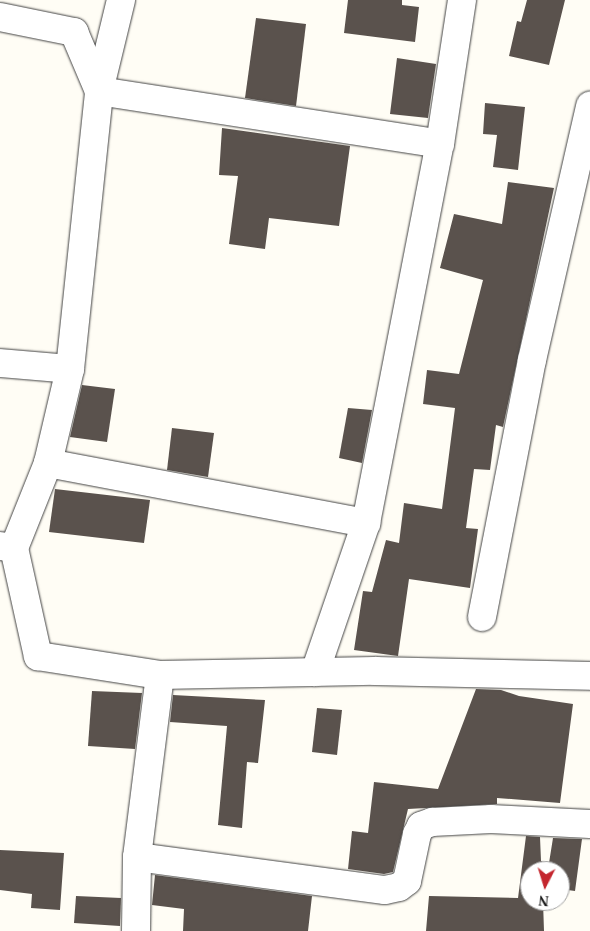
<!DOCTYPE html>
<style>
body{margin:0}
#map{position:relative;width:590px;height:931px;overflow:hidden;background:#fffdf5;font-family:"Times New Roman",serif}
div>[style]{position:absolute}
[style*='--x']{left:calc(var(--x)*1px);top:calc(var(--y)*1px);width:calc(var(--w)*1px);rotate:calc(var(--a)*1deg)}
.building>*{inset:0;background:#5a524d}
.roads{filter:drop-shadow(0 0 1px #444) drop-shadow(0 0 1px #444)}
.minor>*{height:28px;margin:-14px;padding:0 14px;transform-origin:14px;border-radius:14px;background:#fff}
span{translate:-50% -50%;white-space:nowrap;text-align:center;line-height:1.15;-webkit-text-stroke:5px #fff;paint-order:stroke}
.north{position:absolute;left:520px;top:861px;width:50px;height:50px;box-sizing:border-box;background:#fff;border:1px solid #a0a0a0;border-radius:50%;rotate:185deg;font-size:14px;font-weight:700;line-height:20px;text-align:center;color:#111}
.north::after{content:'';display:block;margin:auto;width:18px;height:22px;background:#c4262e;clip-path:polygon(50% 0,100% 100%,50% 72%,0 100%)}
</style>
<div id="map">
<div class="building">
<i style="clip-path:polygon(348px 0,402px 0,402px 5px,419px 7px,415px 42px,344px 33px)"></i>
<i style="clip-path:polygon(527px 0,565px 0,549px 65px,509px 56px,517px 21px,521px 22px)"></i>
<i style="clip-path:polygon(256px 18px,306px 24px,296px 106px,245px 98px)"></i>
<i style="clip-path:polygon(397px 58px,436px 64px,428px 118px,390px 114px)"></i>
<i style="clip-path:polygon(485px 103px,525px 107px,518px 170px,493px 167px,497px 135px,483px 134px)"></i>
<i style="clip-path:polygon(222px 128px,350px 146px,339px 226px,269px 218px,265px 249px,229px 244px,238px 176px,219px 175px)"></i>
<i style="clip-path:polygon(508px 182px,554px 188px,503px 427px,496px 425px,490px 470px,474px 469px,466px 528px,478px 529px,470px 588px,409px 579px,398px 656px,354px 650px,363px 591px,372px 592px,386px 540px,399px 543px,404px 503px,442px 509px,455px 408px,423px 404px,427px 370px,459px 374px,483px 280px,440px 268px,454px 214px,502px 224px)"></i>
<i style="clip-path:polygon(82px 385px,115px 389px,107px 442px,70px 437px)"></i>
<i style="clip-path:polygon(348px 408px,372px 410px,362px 463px,339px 458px)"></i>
<i style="clip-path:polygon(172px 428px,214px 433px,208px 477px,167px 470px)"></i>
<i style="clip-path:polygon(55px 489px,150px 500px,144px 543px,49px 532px)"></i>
<i style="clip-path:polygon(476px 689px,501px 690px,519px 696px,573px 704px,560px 803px,497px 798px,497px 804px,408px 809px,393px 872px,384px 874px,348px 869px,352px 831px,368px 833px,374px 782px,438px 789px)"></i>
<i style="clip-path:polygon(92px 691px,142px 693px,135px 749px,88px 746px)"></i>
<i style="clip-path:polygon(173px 695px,265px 700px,258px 763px,247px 762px,242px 828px,218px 825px,227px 726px,170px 722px)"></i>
<i style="clip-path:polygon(317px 708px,342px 710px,337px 755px,312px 752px)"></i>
<i style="clip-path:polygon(526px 836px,540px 837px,541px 861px,549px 863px,553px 838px,582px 839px,575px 891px,560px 889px,560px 871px,530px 871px,530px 901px,543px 901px,544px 931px,426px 931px,429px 896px,518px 898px)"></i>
<i style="clip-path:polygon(0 850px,64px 853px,60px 910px,31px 908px,32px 894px,0 890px)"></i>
<i style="clip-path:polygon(155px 875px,312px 896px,308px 931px,183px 931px,184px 909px,152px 905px)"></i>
<i style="clip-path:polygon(76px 896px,121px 898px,120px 926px,74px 923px)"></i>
</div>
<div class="roads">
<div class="minor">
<i style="--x:0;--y:17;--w:76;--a:11.5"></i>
<i style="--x:74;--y:32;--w:64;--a:67"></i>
<i style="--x:99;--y:91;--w:345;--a:8.8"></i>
<i style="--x:0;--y:363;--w:70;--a:4.9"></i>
<i style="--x:48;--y:463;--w:324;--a:10.7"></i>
<i style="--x:0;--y:546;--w:14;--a:8"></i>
<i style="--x:14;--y:548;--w:111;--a:77.5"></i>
<i style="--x:38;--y:656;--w:123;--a:8.9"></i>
<i style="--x:14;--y:548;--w:92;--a:-68.2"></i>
<i style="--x:48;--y:463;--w:97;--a:-76.8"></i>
<i style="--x:70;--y:369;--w:280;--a:-84"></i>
<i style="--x:99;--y:91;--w:94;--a:-76.4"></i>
<i style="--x:482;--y:617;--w:262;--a:-79"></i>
<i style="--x:532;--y:360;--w:261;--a:-77.1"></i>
<i style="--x:315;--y:672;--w:157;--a:-71.1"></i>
<i style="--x:366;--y:523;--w:386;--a:-79"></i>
<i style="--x:440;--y:144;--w:146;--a:-81.3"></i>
<i style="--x:137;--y:857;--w:250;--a:7.6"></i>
<i style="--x:385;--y:890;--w:14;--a:-12"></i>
<i style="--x:399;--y:887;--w:10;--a:-37"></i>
<i style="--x:407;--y:881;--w:48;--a:-78"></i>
<i style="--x:417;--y:834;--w:9;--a:-63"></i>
<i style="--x:421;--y:826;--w:12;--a:-20"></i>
<i style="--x:432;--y:822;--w:59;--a:-2.9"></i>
<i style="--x:491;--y:819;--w:99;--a:2.9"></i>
<i style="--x:136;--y:931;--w:74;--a:-89.2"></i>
<i style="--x:137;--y:857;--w:183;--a:-82.8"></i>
<i style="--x:160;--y:675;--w:215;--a:-1.1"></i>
<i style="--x:375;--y:671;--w:215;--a:1.3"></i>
</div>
</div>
<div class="north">N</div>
</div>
